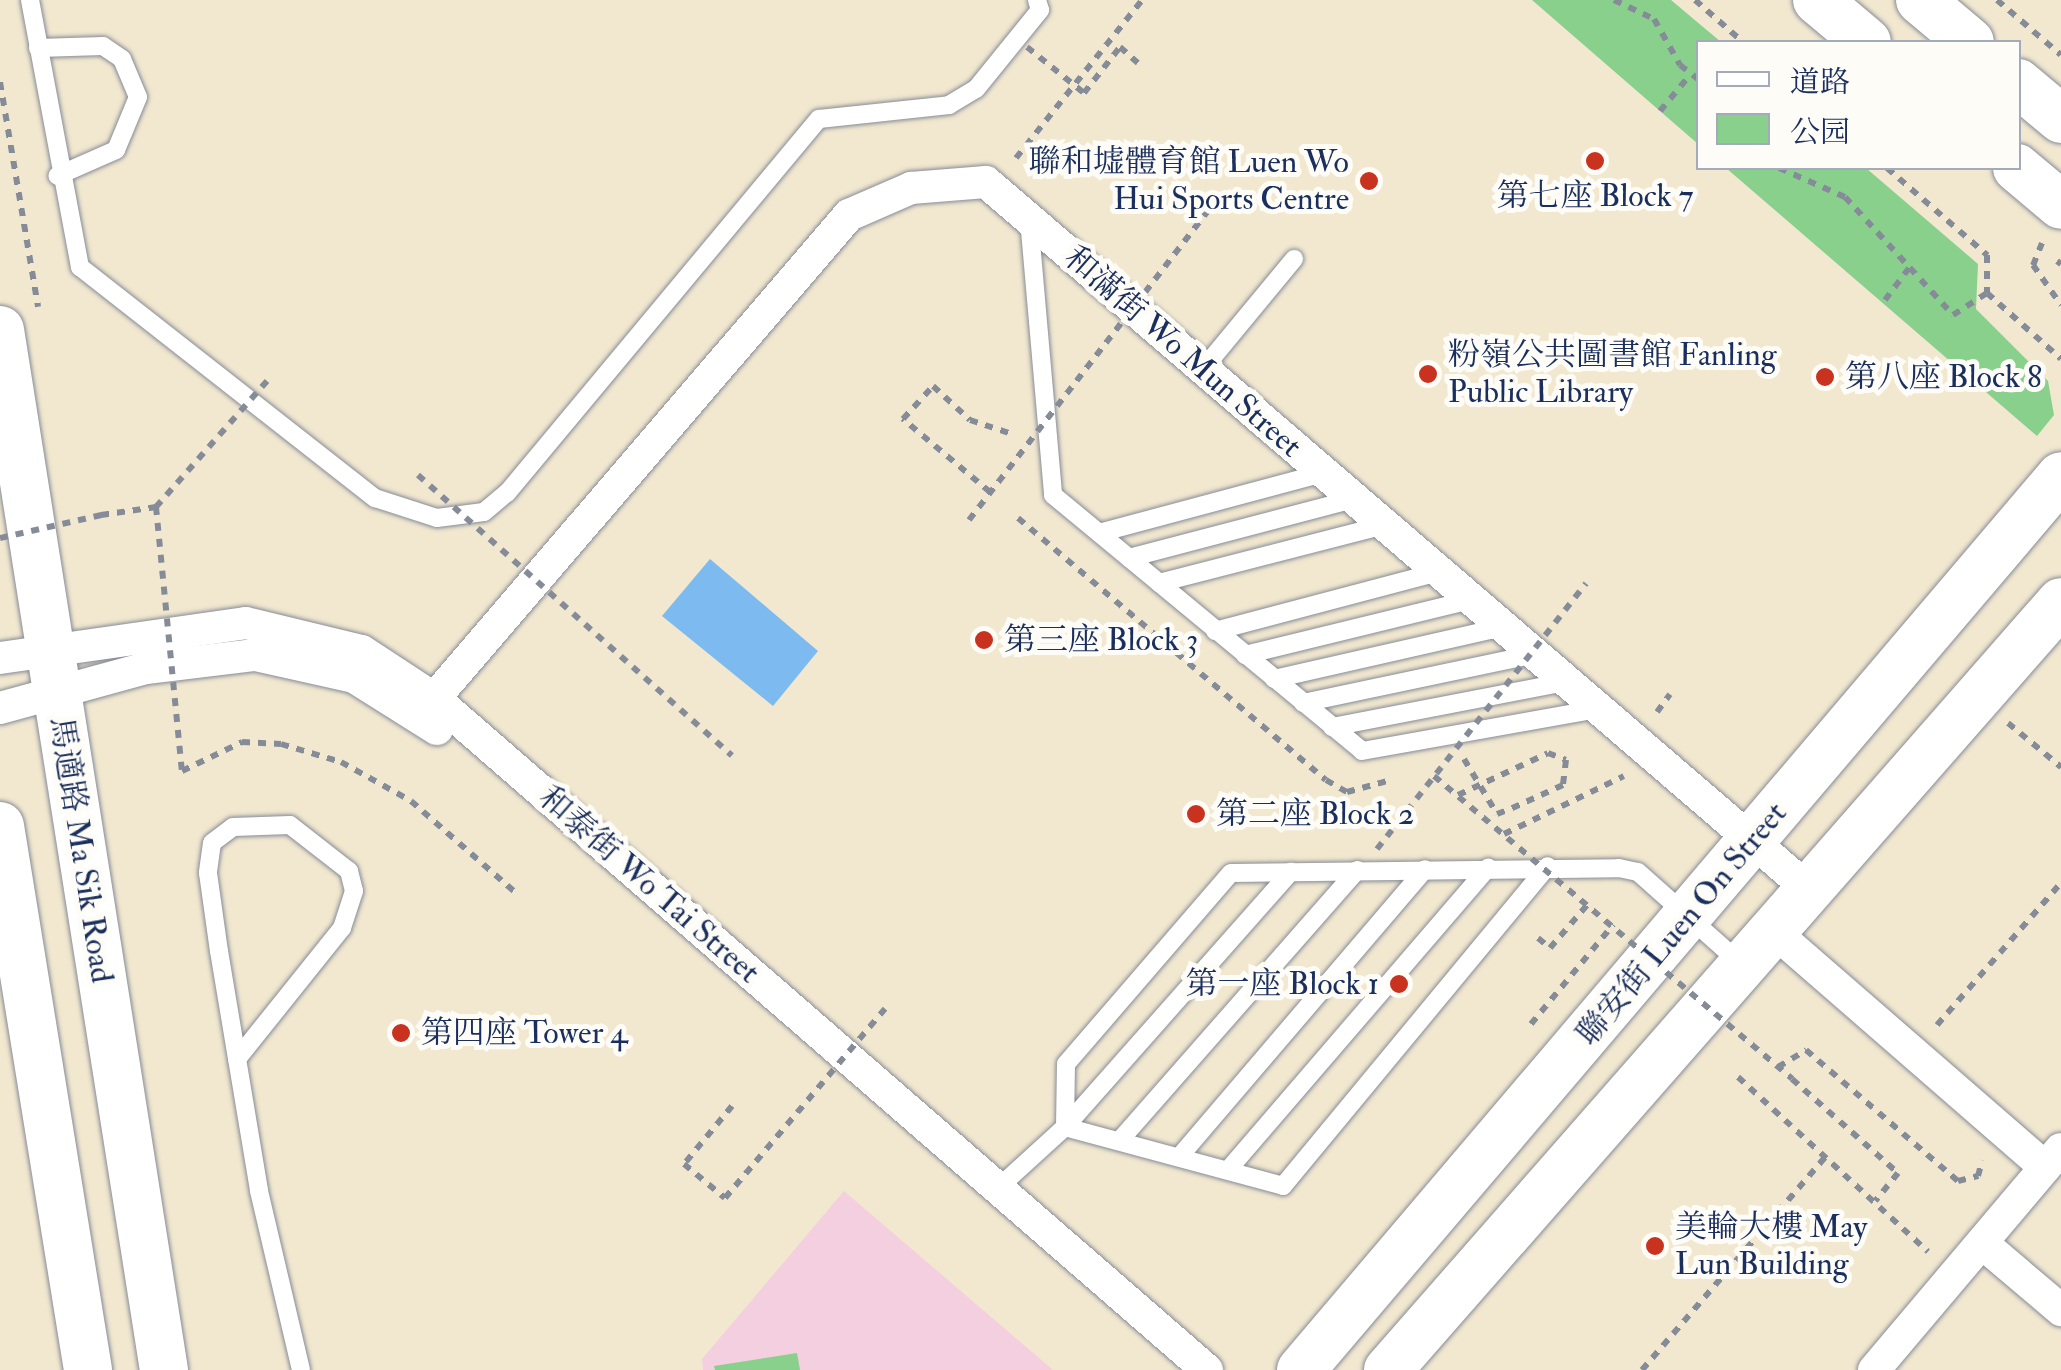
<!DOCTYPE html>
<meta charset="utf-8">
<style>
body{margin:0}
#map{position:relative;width:2061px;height:1370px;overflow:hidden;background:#f2e8d0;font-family:"IM FELL Double Pica","Noto Serif SC",serif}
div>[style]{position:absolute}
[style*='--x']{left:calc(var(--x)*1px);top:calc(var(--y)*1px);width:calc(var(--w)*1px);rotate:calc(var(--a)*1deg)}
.built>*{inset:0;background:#f3cfdf}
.green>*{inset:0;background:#88d08c}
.water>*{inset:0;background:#7dbaf0}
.path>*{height:6px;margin-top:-3px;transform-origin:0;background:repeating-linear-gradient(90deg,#868c97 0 8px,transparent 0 16px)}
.roads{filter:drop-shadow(0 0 2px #868c97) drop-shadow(0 0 2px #868c97)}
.lane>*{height:18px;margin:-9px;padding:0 9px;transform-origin:9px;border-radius:9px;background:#fff}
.street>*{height:32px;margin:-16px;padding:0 16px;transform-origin:16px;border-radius:16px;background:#fff}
.secondary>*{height:48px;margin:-24px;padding:0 24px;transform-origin:24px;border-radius:24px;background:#fff}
.path-bridge>*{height:6px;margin-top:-3px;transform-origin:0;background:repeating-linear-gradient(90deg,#868c97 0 8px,transparent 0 16px)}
.dots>*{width:28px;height:28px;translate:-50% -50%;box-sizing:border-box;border:5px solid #fdfcf7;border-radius:50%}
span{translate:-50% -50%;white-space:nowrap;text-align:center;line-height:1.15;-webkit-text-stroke:10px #fdfcf7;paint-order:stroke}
.poi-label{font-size:32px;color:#1b2f5e}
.right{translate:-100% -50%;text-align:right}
.left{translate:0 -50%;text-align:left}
.street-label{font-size:32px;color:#1b2f5e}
.legend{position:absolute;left:1696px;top:40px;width:325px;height:130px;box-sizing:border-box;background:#fdfcf7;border:2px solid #a3aaba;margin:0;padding:12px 18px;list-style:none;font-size:30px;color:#1b2f5e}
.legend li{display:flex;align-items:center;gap:20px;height:50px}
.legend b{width:50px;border:2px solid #a3aaba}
</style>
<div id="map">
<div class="built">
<i style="clip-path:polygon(844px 1191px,1053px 1370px,703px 1370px,702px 1359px)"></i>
</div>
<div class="green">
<i style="clip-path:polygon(1532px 0,1671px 0,1721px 42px,1698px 42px,1698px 144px)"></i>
<i style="clip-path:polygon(1726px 168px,1866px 168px,1978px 264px,1976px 309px,2048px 381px,2054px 415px,2037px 436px)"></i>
<i style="clip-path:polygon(797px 1353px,800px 1370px,715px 1370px,714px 1366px)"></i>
</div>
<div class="water">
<i style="clip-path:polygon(710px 559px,818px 651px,773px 706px,662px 616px)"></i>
</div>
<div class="path">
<i style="--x:1614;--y:0;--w:44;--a:25.4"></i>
<i style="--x:1654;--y:19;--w:53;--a:60.5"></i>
<i style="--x:1680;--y:65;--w:23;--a:38"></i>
<i style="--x:1695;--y:0;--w:64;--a:41.2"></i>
<i style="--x:1997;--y:0;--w:84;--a:40.7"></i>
<i style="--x:0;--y:82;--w:228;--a:80.4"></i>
<i style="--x:1660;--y:111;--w:47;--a:-50.2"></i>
<i style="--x:1016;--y:158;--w:202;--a:-51.4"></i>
<i style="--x:1779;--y:168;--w:72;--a:23.7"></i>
<i style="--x:1845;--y:197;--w:160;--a:47.5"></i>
<i style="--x:1953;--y:315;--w:40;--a:-32.9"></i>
<i style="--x:1887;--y:168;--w:133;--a:41"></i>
<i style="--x:1987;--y:255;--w:38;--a:90"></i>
<i style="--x:1987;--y:293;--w:99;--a:41.7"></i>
<i style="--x:2042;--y:243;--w:24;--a:112"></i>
<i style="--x:2033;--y:265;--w:49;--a:55"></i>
<i style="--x:2057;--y:261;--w:5;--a:37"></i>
<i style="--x:1885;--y:300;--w:40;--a:-53"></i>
<i style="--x:990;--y:492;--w:114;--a:-140"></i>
<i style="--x:903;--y:419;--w:45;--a:-47.7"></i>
<i style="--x:933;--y:386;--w:50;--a:42.6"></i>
<i style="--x:970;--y:420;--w:47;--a:18.4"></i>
<i style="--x:101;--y:515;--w:56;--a:-8.3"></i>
<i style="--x:1018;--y:518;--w:404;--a:40.4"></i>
<i style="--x:1326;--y:780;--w:24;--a:30"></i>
<i style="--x:1347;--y:792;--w:46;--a:-15.3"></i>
<i style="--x:1657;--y:712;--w:22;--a:-54"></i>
<i style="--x:2008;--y:723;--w:69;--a:39.7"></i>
<i style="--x:281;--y:744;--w:63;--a:16.7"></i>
<i style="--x:341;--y:762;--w:80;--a:29.1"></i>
<i style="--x:411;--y:801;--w:140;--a:41.2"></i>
<i style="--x:1464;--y:759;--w:64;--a:59"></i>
<i style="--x:1497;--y:814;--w:14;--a:-21"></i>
<i style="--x:1504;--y:834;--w:133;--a:-25.8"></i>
<i style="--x:1538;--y:938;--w:16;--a:40"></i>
<i style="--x:1550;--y:948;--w:58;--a:-49.2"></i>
<i style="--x:1531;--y:1024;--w:129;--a:-50.4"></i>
<i style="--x:1937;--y:1025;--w:189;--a:-48.9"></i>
<i style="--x:1778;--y:1067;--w:33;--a:-31"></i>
<i style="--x:1806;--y:1050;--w:201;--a:40.8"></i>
<i style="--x:1958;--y:1181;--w:21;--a:-14"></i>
<i style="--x:1978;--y:1176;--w:16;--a:-75"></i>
<i style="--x:1738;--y:1077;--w:258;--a:42.6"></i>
<i style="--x:1792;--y:1079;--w:142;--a:41.6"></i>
<i style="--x:1898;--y:1173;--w:36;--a:129"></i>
<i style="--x:1642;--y:1370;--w:282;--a:-49.3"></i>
</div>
<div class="roads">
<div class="lane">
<i style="--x:30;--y:0;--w:272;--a:79.4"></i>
<i style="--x:80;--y:267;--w:375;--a:38.1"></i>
<i style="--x:375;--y:498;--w:65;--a:17.9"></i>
<i style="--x:437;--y:518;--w:47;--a:-7.3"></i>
<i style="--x:484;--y:512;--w:30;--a:-40"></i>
<i style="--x:507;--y:493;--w:487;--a:-50.2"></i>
<i style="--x:819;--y:119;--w:131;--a:-6.1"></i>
<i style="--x:949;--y:105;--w:31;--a:-31"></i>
<i style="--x:976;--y:89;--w:102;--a:-51"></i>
<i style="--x:1040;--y:10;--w:10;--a:-107"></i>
<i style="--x:38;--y:48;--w:65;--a:-1.8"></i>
<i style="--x:103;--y:46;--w:23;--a:34"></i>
<i style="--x:122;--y:59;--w:41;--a:67.2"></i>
<i style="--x:138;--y:97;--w:57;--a:112.5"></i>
<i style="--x:116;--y:150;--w:64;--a:156.2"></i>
<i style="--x:1029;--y:219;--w:277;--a:85"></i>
<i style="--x:1053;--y:495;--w:401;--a:39.6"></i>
<i style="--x:1362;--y:751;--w:240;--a:-10.1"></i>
<i style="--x:1203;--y:369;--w:143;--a:-50.4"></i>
<i style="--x:1099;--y:533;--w:232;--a:-15"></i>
<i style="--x:1129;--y:558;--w:233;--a:-14.7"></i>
<i style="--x:1159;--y:583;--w:233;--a:-14.4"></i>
<i style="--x:1215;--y:631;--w:232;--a:-14.8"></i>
<i style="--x:1245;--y:655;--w:232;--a:-13.7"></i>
<i style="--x:1274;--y:679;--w:235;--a:-12.8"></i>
<i style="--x:1303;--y:703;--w:237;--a:-11.9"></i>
<i style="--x:1332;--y:727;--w:238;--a:-10.9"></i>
<i style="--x:237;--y:1059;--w:168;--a:-51.3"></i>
<i style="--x:342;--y:928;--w:39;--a:-72"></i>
<i style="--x:354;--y:891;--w:21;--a:-104"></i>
<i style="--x:349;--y:871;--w:75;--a:-142.1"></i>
<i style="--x:290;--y:825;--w:57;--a:178"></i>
<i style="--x:233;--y:827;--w:26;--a:143"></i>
<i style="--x:212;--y:843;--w:30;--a:98"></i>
<i style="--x:208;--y:873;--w:79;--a:82"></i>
<i style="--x:219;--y:951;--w:243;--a:80.5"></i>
<i style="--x:259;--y:1191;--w:184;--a:76.8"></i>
<i style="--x:1065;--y:1127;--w:63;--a:-89.1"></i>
<i style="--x:1066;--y:1064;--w:252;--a:-49.2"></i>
<i style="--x:1231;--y:873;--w:388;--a:-0.7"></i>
<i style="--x:1619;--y:868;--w:19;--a:12"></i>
<i style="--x:1638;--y:872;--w:135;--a:41.7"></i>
<i style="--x:1065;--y:1127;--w:226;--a:15.1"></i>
<i style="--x:1283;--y:1186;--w:415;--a:-50.4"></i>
<i style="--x:1121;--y:1139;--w:358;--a:-48.7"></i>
<i style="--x:1180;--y:1156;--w:377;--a:-49.5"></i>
<i style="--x:1228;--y:1170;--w:399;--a:-49.3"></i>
<i style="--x:998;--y:1188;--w:91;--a:-42.3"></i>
<i style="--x:1065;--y:1127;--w:341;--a:-48.5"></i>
</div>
<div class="street">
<i style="--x:0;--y:658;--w:248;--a:-8.1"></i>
<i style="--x:246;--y:623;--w:119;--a:13.6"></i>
<i style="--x:362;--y:651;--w:87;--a:33.3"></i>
<i style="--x:435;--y:699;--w:1023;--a:41"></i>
<i style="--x:0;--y:708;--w:151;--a:-15.3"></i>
<i style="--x:146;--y:668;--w:110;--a:-6.8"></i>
<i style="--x:255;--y:655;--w:101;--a:12.5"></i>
<i style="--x:354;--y:677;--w:98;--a:32.1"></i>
<i style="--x:420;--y:715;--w:659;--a:-49.37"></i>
<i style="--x:849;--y:215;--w:68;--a:-23.5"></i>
<i style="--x:911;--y:188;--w:75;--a:-4.6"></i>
<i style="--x:986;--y:182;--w:1083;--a:40.69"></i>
<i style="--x:1771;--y:929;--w:363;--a:41"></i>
<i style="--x:1982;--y:1243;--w:104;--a:40.3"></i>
<i style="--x:1874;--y:1370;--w:289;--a:-49.8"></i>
</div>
<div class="secondary">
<i style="--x:1817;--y:0;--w:65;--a:40"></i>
<i style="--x:1920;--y:0;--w:65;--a:40"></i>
<i style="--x:2018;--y:83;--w:56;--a:39.9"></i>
<i style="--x:2017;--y:168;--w:57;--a:40.1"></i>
<i style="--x:0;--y:330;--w:1053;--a:81.04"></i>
<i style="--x:0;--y:826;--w:551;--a:80.81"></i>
<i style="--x:1301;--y:1370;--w:1173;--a:-49.63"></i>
<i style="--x:1388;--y:1370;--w:1021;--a:-48.77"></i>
</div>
</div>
<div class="path-bridge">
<i style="--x:1027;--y:47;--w:73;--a:38.9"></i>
<i style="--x:1084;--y:93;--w:58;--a:-52"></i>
<i style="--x:1120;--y:47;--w:24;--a:42"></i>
<i style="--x:267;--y:381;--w:168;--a:131.4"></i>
<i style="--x:156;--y:507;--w:265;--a:84.4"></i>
<i style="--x:182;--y:771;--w:67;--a:-25.8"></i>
<i style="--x:242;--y:742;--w:39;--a:3"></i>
<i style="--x:418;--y:475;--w:421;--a:41.8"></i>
<i style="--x:969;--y:520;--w:409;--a:-52.3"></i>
<i style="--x:0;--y:538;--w:104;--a:-12.8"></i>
<i style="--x:1434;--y:776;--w:469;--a:40.2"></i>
<i style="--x:1458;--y:795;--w:99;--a:-25"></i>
<i style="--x:1548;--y:753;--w:19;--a:21"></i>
<i style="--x:1566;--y:760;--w:25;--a:97"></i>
<i style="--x:1563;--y:785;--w:58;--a:155.6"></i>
<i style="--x:1377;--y:849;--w:338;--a:-51.8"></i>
<i style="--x:732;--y:1106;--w:75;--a:129.6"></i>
<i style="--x:684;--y:1164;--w:53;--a:39.7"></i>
<i style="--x:725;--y:1198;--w:248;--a:-49.8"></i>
</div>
<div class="dots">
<i style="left:1595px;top:161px;background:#c8321e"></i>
<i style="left:1369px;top:181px;background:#c8321e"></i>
<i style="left:1428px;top:374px;background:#c8321e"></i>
<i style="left:1825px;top:377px;background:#c8321e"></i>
<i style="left:984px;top:640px;background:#c8321e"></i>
<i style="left:1196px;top:814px;background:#c8321e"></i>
<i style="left:1399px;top:984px;background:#c8321e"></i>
<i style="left:401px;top:1033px;background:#c8321e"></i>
<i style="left:1655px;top:1246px;background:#c8321e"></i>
</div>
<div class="poi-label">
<span class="right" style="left:1349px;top:181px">聯和墟體育館 Luen Wo<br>Hui Sports Centre</span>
<span style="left:1595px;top:196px">第七座 Block 7</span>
<span class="left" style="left:1448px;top:374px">粉嶺公共圖書館 Fanling<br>Public Library</span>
<span class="left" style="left:1845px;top:377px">第八座 Block 8</span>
<span class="left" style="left:1004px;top:640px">第三座 Block 3</span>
<span class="left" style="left:1216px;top:814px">第二座 Block 2</span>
<span class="right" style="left:1379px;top:984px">第一座 Block 1</span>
<span class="left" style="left:421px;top:1033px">第四座 Tower 4</span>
<span class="left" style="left:1675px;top:1246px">美輪大樓 May<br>Lun Building</span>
</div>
<div class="street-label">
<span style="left:1183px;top:352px;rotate:41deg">和滿街 Wo Mun Street</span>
<span style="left:81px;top:850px;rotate:81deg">馬適路 Ma Sik Road</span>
<span style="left:649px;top:885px;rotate:41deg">和泰街 Wo Tai Street</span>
<span style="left:1682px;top:924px;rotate:-50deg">聯安街 Luen On Street</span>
</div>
<ul class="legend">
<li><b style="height:12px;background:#fff"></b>道路</li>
<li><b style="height:28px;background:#88d08c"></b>公园</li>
</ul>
</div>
